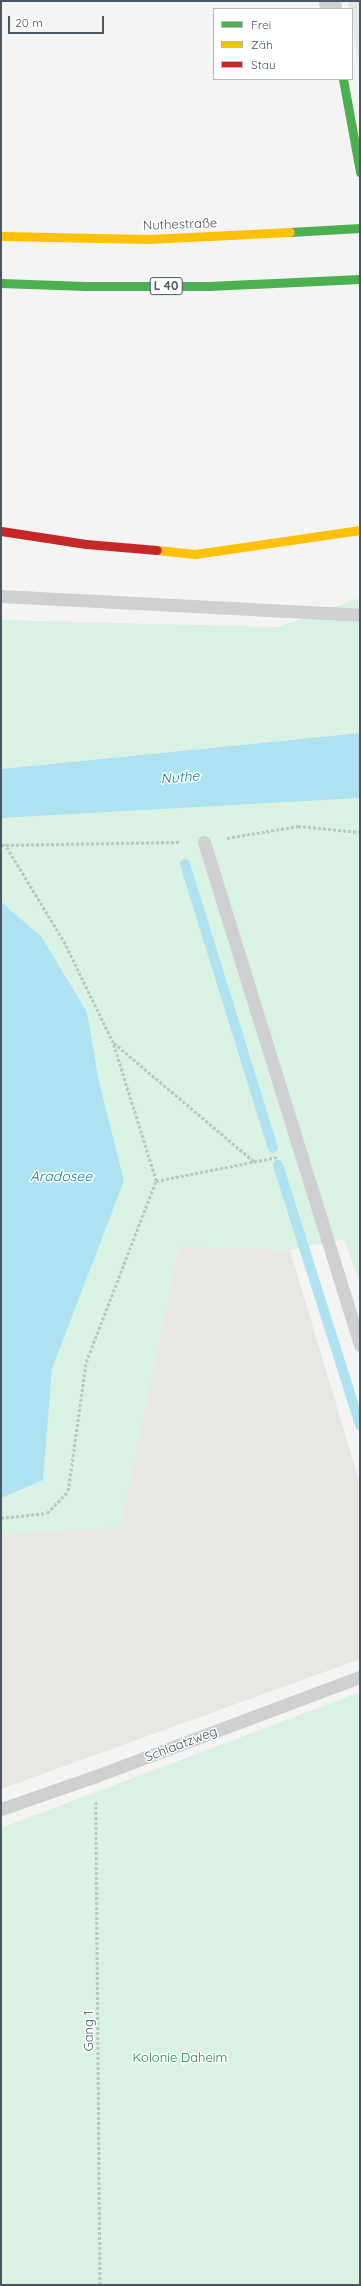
<!DOCTYPE html>
<meta charset="utf-8">
<style>
body{margin:0}
#map{position:relative;width:361px;height:2286px;overflow:hidden;background:#f4f4f4;font-family:Quicksand,sans-serif}
div>[style]{position:absolute}
[style*='--x']{left:calc(var(--x)*1px);top:calc(var(--y)*1px);width:calc(var(--w)*1px);rotate:calc(var(--a)*1deg)}
.commercial>*{inset:0;background:#e8e7e3}
.green>*{inset:0;background:#d9f2e3}
.water>*{inset:0;background:#aee2f0}
.stream>*{height:10px;margin:-5px;padding:0 5px;transform-origin:5px;border-radius:5px;background:#aee2f0}
.path>*{height:2.5px;margin-top:-1.25px;transform-origin:0;background:repeating-linear-gradient(90deg,#bcc7c4 0 3px,transparent 0 5px)}
.lane>*{height:13px;margin:-6.5px;padding:0 6.5px;transform-origin:6.5px;border-radius:6.5px;background:#ced0d2}
.street>*{height:22px;margin:-11px;padding:0 11px;transform-origin:11px;border-radius:11px;background:#ced0d2}
.fast>*{height:9px;margin:-4.5px;padding:0 4.5px;transform-origin:4.5px;border-radius:4.5px;background:#4caf50}
.slow>*{height:9px;margin:-4.5px;padding:0 4.5px;transform-origin:4.5px;border-radius:4.5px;background:#ffc107}
.jam>*{height:9px;margin:-4.5px;padding:0 4.5px;transform-origin:4.5px;border-radius:4.5px;background:#c62828}
span{translate:-50% -50%;white-space:nowrap;text-align:center;line-height:1.15;-webkit-text-stroke:3px #fff;paint-order:stroke}
.shield-label span{padding:1px 3px;background:#fff;border:1px solid;border-radius:3px;-webkit-text-stroke-width:0}
.shield-label{font-size:12px;color:#4a5661;font-weight:700}
.street-label{font-size:13px;color:#4a5661}
.park-label{font-size:13px;color:#17864f}
.water-label{font-size:14px;color:#0c7c9b;font-style:italic}
.frame{position:absolute;inset:0;border:2px solid #4a5661;pointer-events:none}
.legend{position:absolute;left:213px;top:8px;width:140px;height:72px;box-sizing:border-box;background:#fff;border:1px solid #b7bbc0;margin:0;padding:5px 7px;list-style:none;font-size:12px;color:#4a5661}
.legend li{display:flex;align-items:center;gap:8px;height:20px}
.legend b{width:20px;border:1px solid #b7bbc0}
.scale{position:absolute;left:8px;top:16px;width:96px;height:18px;box-sizing:border-box;border:2px solid #4a5661;border-top:0;padding-left:5px;font-size:12px;line-height:14px;white-space:nowrap;color:#4a5661;-webkit-text-stroke:3px #fff;paint-order:stroke}
</style>
<div id="map">
<div class="commercial">
<i style="clip-path:polygon(348px 1px,360px 1px,360px 70px,352px 24px,352px 9px,349px 9px)"></i>
<i style="clip-path:polygon(179px 1246px,290px 1250px,360px 1484px,360px 1659px,1px 1789px,1px 1534px,120px 1526px)"></i>
</div>
<div class="green">
<i style="clip-path:polygon(360px 598px,360px 733px,1px 769px,1px 620px,278px 627px)"></i>
<i style="clip-path:polygon(360px 798px,360px 1283px,344px 1239px,290px 1250px,179px 1246px,120px 1527px,1px 1534px,1px 1498px,43px 1480px,52px 1369px,124px 1181px,99px 1082px,87px 1012px,41px 936px,1px 902px,1px 818px)"></i>
<i style="clip-path:polygon(360px 1692px,360px 2285px,1px 2285px,1px 1828px)"></i>
</div>
<div class="water">
<i style="clip-path:polygon(360px 733px,360px 798px,1px 818px,1px 769px)"></i>
<i style="clip-path:polygon(1px 902px,41px 936px,87px 1012px,99px 1082px,124px 1181px,52px 1369px,43px 1480px,1px 1498px)"></i>
</div>
<div class="stream">
<i style="--x:185;--y:864;--w:297;--a:72.8"></i>
<i style="--x:278;--y:1165;--w:273;--a:72.5"></i>
</div>
<div class="path">
<i style="--x:227;--y:838;--w:72;--a:-9.6"></i>
<i style="--x:298;--y:826;--w:62;--a:5.5"></i>
<i style="--x:1;--y:845;--w:179;--a:-1"></i>
<i style="--x:114;--y:1043;--w:185;--a:40.2"></i>
<i style="--x:156;--y:1181;--w:123;--a:-11.2"></i>
<i style="--x:1;--y:1518;--w:46;--a:-6.2"></i>
<i style="--x:47;--y:1513;--w:30;--a:-46"></i>
<i style="--x:68;--y:1491;--w:130;--a:-82.1"></i>
<i style="--x:86;--y:1362;--w:194;--a:-68.9"></i>
<i style="--x:156;--y:1181;--w:145;--a:-107.3"></i>
<i style="--x:113;--y:1043;--w:110;--a:-115.9"></i>
<i style="--x:65;--y:944;--w:116;--a:-121.2"></i>
<i style="--x:96;--y:1802;--w:483;--a:89.5"></i>
</div>
<div class="lane">
<i style="--x:1;--y:596;--w:360;--a:3"></i>
<i style="--x:204;--y:842;--w:527;--a:72.77"></i>
<i style="--x:1;--y:1809;--w:101;--a:-19.2"></i>
<i style="--x:96;--y:1776;--w:282;--a:-20.6"></i>
</div>
<div class="street">
<i style="--x:330;--y:1;--w:8;--a:83"></i>
</div>
<div class="fast">
<i style="--x:343;--y:79;--w:95;--a:79.6"></i>
<i style="--x:290;--y:232;--w:70;--a:-3.3"></i>
<i style="--x:1;--y:283;--w:84;--a:2"></i>
<i style="--x:85;--y:286;--w:124;--a:0"></i>
<i style="--x:209;--y:286;--w:151;--a:-2.7"></i>
</div>
<div class="slow">
<i style="--x:1;--y:236;--w:147;--a:1.2"></i>
<i style="--x:148;--y:239;--w:142;--a:-2.8"></i>
<i style="--x:157;--y:550;--w:38;--a:6"></i>
<i style="--x:195;--y:554;--w:167;--a:-8.3"></i>
</div>
<div class="jam">
<i style="--x:1;--y:531;--w:86;--a:8.7"></i>
<i style="--x:86;--y:544;--w:71;--a:4.8"></i>
</div>
<div class="shield-label">
<span style="left:166px;top:286px">L 40</span>
</div>
<div class="street-label">
<span style="left:180px;top:224px;rotate:-2deg">Nuthestraße</span>
<span style="left:181px;top:1744px;rotate:-21deg">Schlaatzweg</span>
<span style="left:88px;top:2031px;rotate:-90deg">Gang 1</span>
</div>
<div class="park-label">
<span style="left:180px;top:2057px">Kolonie Daheim</span>
</div>
<div class="water-label">
<span style="left:180px;top:777px;rotate:-5deg">Nuthe</span>
<span style="left:61px;top:1176px">Aradosee</span>
</div>
<div class="frame"></div>
<ul class="legend">
<li><b style="height:5px;background:#4caf50"></b>Frei</li>
<li><b style="height:5px;background:#ffc107"></b>Zäh</li>
<li><b style="height:5px;background:#c62828"></b>Stau</li>
</ul>
<div class="scale">20 m</div>
</div>
